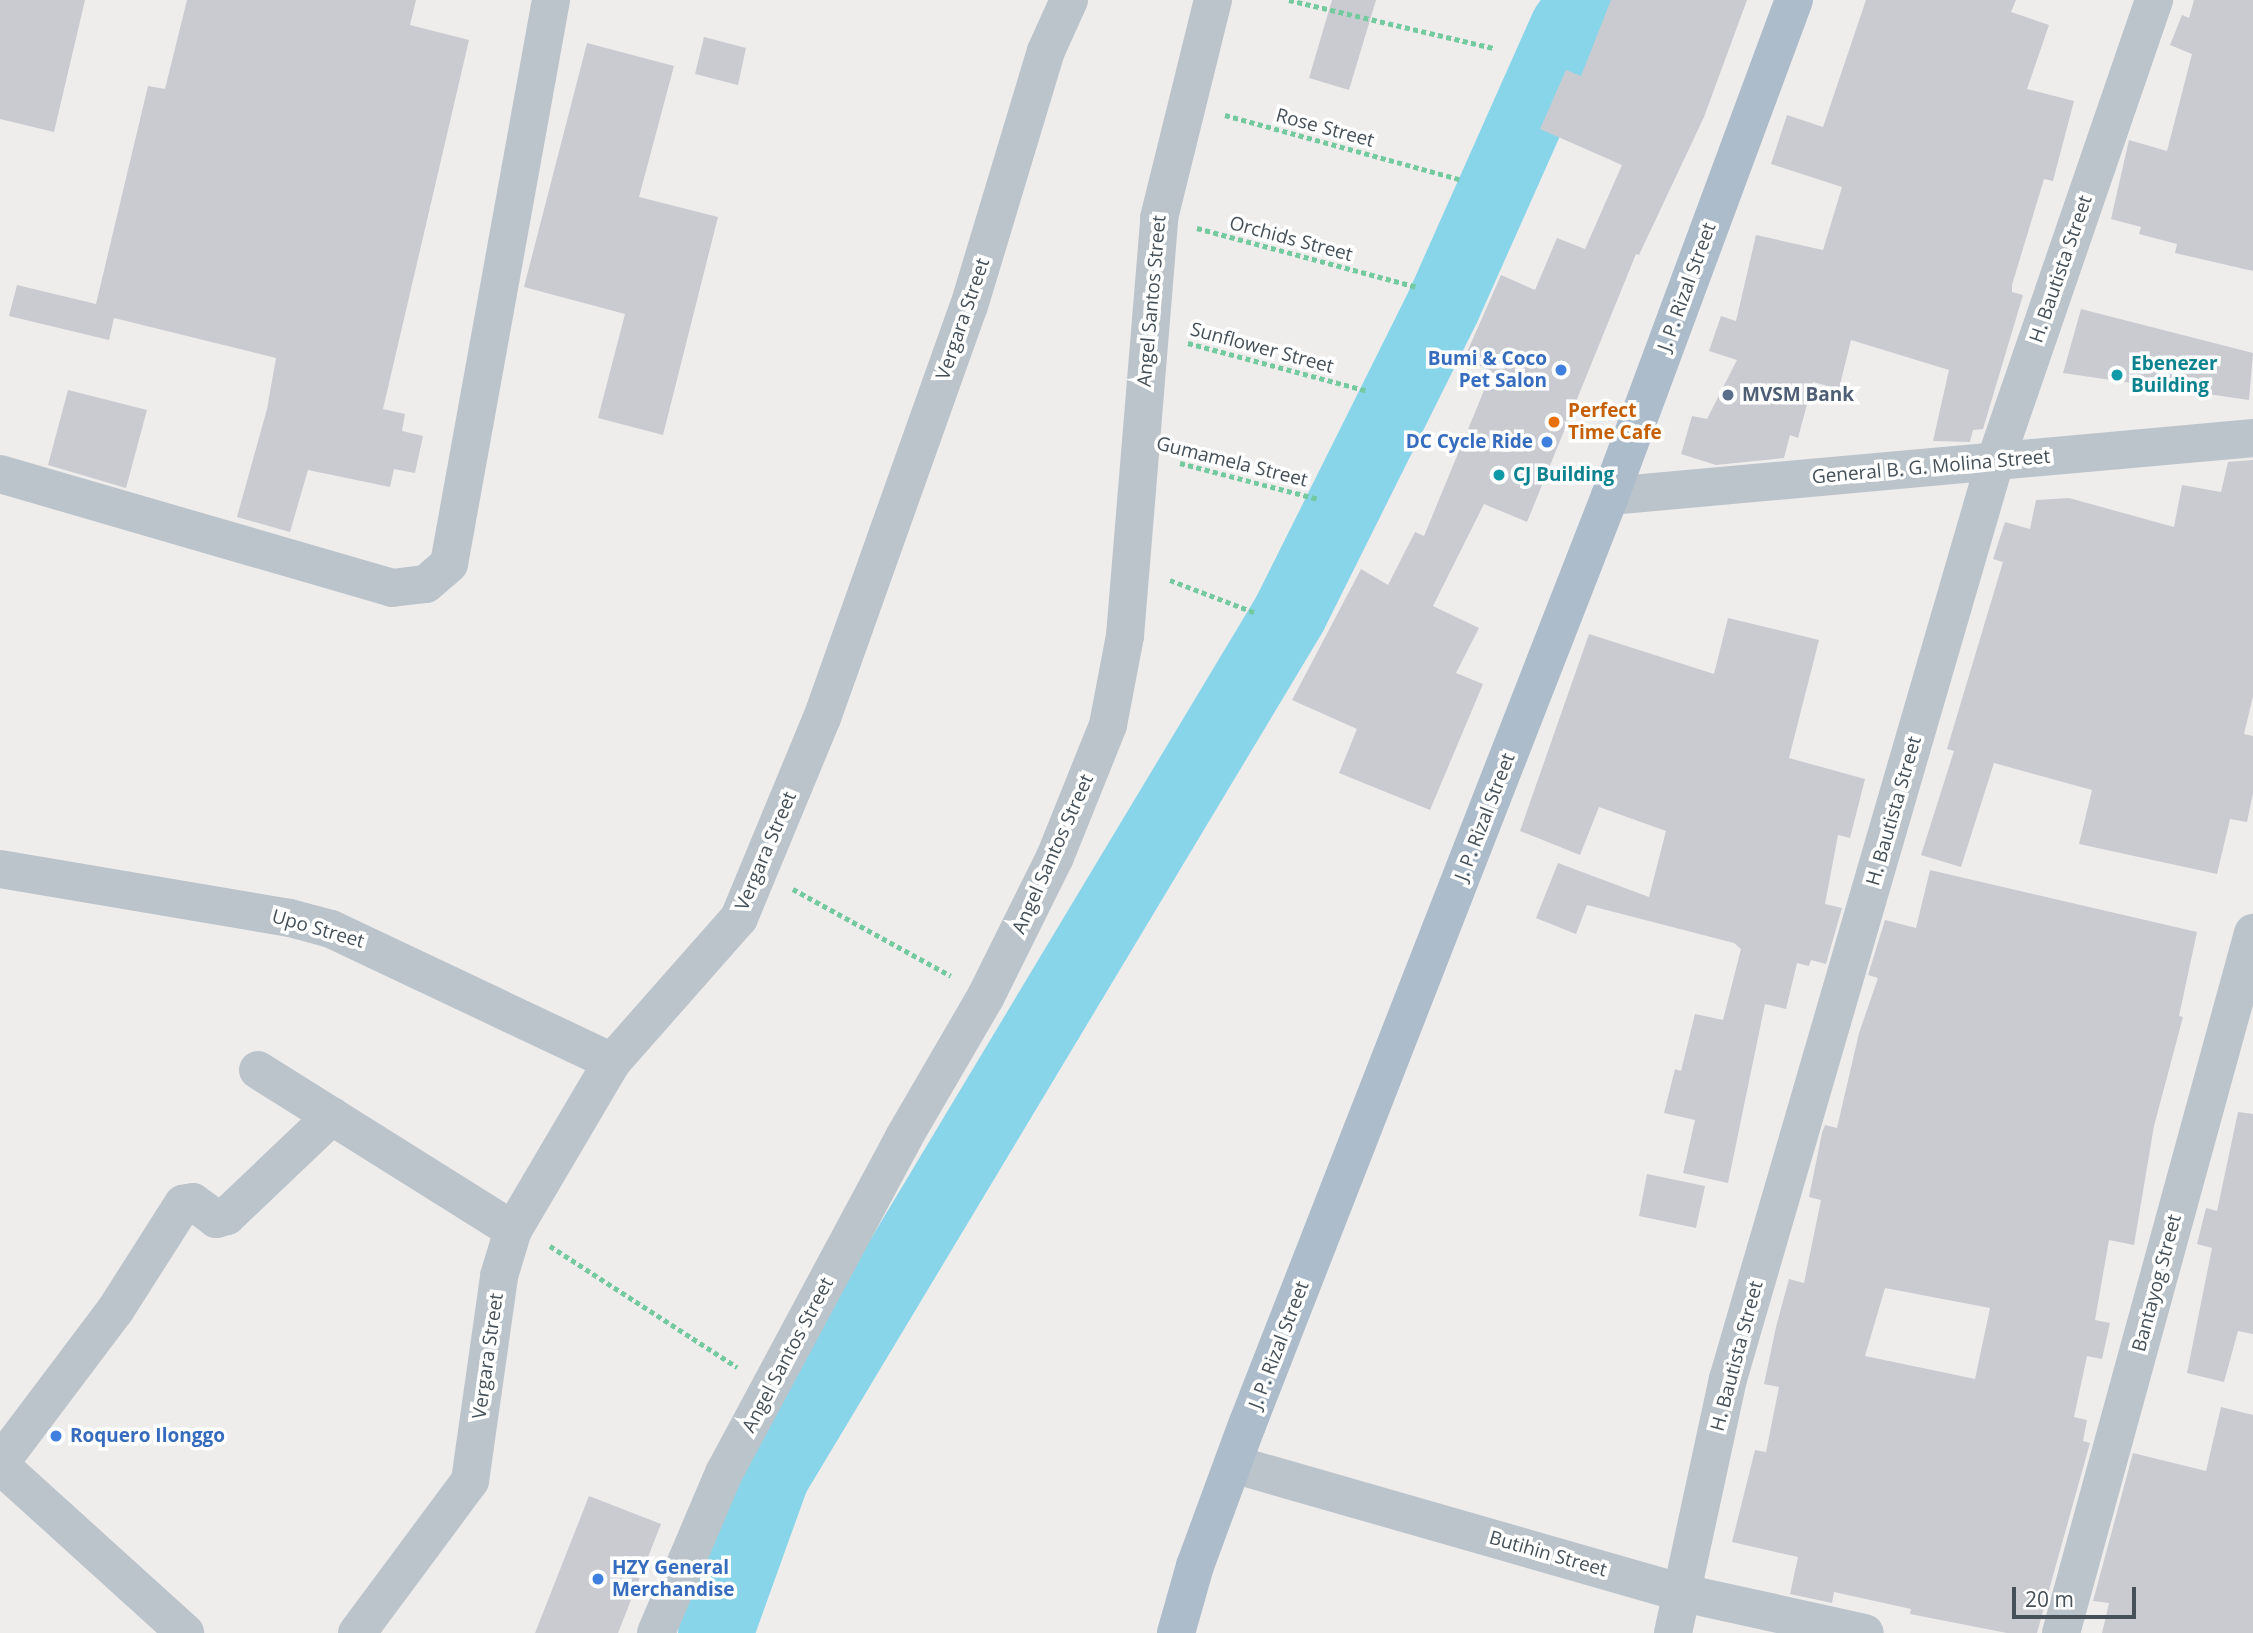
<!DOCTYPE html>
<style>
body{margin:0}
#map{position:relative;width:2253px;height:1633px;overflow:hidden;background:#efecec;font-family:"Open Sans",sans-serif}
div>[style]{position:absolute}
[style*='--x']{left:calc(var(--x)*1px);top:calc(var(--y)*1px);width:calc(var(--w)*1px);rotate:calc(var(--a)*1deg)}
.river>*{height:75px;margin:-37.5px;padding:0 37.5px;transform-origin:37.5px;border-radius:37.5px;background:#88d5e9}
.building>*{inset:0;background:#c9cbd1}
.path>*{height:4.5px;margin-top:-2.25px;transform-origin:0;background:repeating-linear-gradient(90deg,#74ca9f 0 5px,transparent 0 8.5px)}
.minor>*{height:38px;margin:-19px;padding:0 19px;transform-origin:19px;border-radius:19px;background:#bbc4cb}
.major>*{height:38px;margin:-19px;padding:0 19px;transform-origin:19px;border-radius:19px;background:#acbccb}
.dots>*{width:19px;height:19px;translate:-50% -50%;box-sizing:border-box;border:4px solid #fff;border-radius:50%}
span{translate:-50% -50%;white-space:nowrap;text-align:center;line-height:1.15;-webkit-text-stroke:7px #fff;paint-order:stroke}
.street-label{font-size:19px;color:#455059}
.shop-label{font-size:19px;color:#366cbe;font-weight:700}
.right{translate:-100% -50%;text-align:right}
.left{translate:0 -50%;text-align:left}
.culture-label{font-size:19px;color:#0d838f;font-weight:700}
.service-label{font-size:19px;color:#4e5e75;font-weight:700}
.food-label{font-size:19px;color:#c56008;font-weight:700}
.scale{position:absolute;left:2012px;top:1587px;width:124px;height:32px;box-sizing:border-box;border:4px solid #455059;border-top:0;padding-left:9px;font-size:21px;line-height:24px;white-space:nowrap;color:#455059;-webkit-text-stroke:5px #fff;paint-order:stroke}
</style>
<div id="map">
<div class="river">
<i style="--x:715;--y:1633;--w:168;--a:-70.2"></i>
<i style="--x:772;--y:1475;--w:1004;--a:-59.02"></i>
<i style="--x:1289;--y:614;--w:345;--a:-63.5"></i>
<i style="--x:1443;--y:305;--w:304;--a:-66"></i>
<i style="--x:1567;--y:27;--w:31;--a:-57"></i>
</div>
<div class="building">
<i style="clip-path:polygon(0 0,85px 0,54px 132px,0 119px)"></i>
<i style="clip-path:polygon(187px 0,416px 0,410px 25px,469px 40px,383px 409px,405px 414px,402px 431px,423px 436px,415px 473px,394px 469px,390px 487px,308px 470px,290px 532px,237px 517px,267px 409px,276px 358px,114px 318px,109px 340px,9px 316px,17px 285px,96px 304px,148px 86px,165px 89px)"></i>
<i style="clip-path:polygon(1332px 0,1376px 0,1349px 90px,1309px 78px)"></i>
<i style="clip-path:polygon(1611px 0,1747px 0,1704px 117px,1639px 255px,1636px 254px,1527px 522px,1484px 504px,1433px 606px,1479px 628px,1456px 673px,1483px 684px,1430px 810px,1339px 773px,1357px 729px,1292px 700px,1361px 569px,1388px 585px,1415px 532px,1424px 536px,1492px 371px,1464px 359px,1501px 275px,1535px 290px,1557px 238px,1585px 249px,1622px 165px,1540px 129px,1566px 70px,1581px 76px)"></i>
<i style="clip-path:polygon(1866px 0,2016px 0,2011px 12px,2049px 25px,2027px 89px,2074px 101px,2053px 181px,2044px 179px,2012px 285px,2012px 292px,2023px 295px,1983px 429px,1973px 430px,1970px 442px,1933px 441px,1949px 370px,1851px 340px,1839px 389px,1813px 382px,1798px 438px,1790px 435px,1784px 458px,1716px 465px,1681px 454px,1692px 416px,1707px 419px,1737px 360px,1709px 351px,1721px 316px,1736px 321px,1756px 235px,1823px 250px,1842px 187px,1771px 164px,1787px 115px,1823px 127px)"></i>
<i style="clip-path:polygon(2194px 0,2253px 0,2253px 271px,2175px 253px,2177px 244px,2139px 234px,2141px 227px,2111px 219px,2129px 140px,2167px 151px,2192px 54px,2170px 45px,2182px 15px,2189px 18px)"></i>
<i style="clip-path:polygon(704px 37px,746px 48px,738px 85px,695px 74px)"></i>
<i style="clip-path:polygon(587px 43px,674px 66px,639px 197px,718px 217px,663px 435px,598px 418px,625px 314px,524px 287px)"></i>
<i style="clip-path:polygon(2081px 309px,2253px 353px,2249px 400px,2063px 373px)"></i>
<i style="clip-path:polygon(68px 390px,147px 410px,126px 488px,48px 465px)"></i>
<i style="clip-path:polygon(2253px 460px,2253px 696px,2244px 734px,2253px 736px,2253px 793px,2247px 822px,2230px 819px,2217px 874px,2079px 844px,2092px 790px,1994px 763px,1961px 867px,1921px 855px,1954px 751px,1947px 749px,2003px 562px,1993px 559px,2005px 522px,2030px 529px,2036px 500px,2069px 498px,2174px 527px,2182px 485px,2221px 492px,2228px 462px)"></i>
<i style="clip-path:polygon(1728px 618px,1819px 640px,1789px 758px,1865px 779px,1850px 838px,1838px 835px,1825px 904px,1842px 908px,1826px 964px,1811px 960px,1809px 966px,1797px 963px,1786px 1009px,1765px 1004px,1728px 1183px,1683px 1173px,1695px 1120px,1664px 1113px,1675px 1069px,1681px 1071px,1695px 1014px,1723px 1020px,1741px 949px,1734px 943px,1587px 905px,1576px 934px,1536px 918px,1558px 863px,1649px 897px,1666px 831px,1599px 807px,1580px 855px,1520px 831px,1589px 634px,1714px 674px)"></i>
<i style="clip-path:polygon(evenodd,1930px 870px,2197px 932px,2179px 1016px,2183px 1017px,2154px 1126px,2134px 1245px,2109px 1240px,2095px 1320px,2110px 1323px,2102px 1359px,2087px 1356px,2074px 1417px,2087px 1420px,2083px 1441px,2090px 1443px,2037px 1633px,2007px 1633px,1910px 1614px,1911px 1609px,1834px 1592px,1832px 1603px,1790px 1594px,1798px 1557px,1732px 1542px,1755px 1450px,1766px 1452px,1779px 1387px,1764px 1384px,1776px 1327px,1789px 1279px,1804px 1283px,1821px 1200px,1809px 1197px,1822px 1133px,1825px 1125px,1837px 1128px,1859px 1033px,1878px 978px,1868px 975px,1885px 920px,1916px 928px,1930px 870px,1885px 1288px,1990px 1308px,1975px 1379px,1865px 1356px,1885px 1288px)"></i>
<i style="clip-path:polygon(2238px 1112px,2253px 1114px,2253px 1334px,2238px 1331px,2224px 1382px,2187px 1373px,2212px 1248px,2197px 1244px,2206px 1208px,2217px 1211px)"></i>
<i style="clip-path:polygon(1647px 1174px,1705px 1186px,1696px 1228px,1639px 1216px)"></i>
<i style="clip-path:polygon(2221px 1407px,2253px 1415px,2253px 1633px,2102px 1633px,2109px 1603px,2093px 1601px,2133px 1453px,2206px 1471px)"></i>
<i style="clip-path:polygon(589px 1496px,661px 1524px,618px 1633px,535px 1633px)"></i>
</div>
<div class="path">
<i style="--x:1289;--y:0;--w:210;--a:13.2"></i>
<i style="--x:1225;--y:115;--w:243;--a:15.3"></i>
<i style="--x:1197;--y:228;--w:228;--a:15"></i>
<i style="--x:1188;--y:343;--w:186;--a:14.9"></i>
<i style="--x:1180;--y:463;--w:143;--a:14.6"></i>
<i style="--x:1170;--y:580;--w:92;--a:21"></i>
<i style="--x:793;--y:889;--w:180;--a:28.8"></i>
<i style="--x:550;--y:1246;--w:223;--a:32.9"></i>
</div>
<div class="minor">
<i style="--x:0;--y:474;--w:408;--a:16.2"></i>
<i style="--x:392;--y:588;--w:34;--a:-7"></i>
<i style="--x:426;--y:584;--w:30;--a:-41"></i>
<i style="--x:449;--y:564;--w:573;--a:-79.75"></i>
<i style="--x:1610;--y:496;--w:646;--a:-5.15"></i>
<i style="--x:0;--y:869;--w:294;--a:9.6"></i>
<i style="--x:290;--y:918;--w:42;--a:15"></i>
<i style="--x:331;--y:929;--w:311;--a:25.3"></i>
<i style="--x:258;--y:1070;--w:301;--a:32.1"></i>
<i style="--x:0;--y:1463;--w:193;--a:-53"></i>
<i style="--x:116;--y:1309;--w:125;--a:-57.5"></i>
<i style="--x:183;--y:1204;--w:10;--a:-11"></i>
<i style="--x:193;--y:1202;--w:29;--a:36"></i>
<i style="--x:216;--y:1219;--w:11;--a:-15"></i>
<i style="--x:227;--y:1216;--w:145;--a:-43.6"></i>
<i style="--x:1233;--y:1464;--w:468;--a:16"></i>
<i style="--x:1683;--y:1593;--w:186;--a:12.4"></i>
<i style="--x:0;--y:1465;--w:250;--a:42.2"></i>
<i style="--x:357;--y:1633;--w:189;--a:-53.4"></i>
<i style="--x:470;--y:1481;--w:207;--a:-81.9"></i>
<i style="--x:499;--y:1276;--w:48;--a:-73.1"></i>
<i style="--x:513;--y:1230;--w:195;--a:-59.5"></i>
<i style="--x:612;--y:1062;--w:192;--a:-48.6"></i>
<i style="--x:739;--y:918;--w:217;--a:-67.5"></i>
<i style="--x:822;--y:718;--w:437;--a:-70.4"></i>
<i style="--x:969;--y:306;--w:266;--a:-73.2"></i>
<i style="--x:1046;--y:51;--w:56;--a:-65.7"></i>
<i style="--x:656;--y:1633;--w:174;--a:-67"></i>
<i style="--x:724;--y:1473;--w:381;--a:-61.8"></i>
<i style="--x:904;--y:1137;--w:163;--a:-59.8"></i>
<i style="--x:986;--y:996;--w:155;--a:-63.6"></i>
<i style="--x:1055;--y:857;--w:142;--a:-68.1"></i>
<i style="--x:1108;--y:725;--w:91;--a:-79.2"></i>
<i style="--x:1125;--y:636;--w:419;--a:-85.3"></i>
<i style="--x:1159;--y:218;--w:225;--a:-76.1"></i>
<i style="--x:1673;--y:1633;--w:260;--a:-77.8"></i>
<i style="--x:1728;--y:1379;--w:955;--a:-73.77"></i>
<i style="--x:1995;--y:462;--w:489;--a:-71"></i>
<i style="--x:2061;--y:1633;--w:726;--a:-74.66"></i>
</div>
<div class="major">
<i style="--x:1176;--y:1633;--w:70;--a:-74.2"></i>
<i style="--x:1195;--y:1566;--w:150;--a:-69.8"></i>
<i style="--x:1247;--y:1425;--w:997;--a:-68.66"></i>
<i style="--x:1610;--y:496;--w:529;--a:-69.65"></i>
</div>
<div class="dots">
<i style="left:1561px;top:370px;background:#3f7fe0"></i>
<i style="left:2117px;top:375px;background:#0f9aa8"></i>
<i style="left:1728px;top:395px;background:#5c6f8a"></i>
<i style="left:1554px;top:422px;background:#e8710a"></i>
<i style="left:1547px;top:442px;background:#3f7fe0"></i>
<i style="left:1499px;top:475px;background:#0f9aa8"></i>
<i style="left:56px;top:1436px;background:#3f7fe0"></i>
<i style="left:598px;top:1579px;background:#3f7fe0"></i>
</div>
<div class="street-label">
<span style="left:1325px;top:128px;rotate:15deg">Rose Street</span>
<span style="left:1291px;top:239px;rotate:15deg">Orchids Street</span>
<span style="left:2061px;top:269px;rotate:-71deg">H. Bautista Street</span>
<span style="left:1687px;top:287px;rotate:-70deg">J. P. Rizal Street</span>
<span style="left:1152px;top:301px;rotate:-85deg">Angel Santos Street</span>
<span style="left:963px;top:319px;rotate:-71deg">Vergara Street</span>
<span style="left:1262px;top:348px;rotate:15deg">Sunflower Street</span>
<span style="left:1232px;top:462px;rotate:14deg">Gumamela Street</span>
<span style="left:1931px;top:467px;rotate:-5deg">General B. G. Molina Street</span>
<span style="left:1894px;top:811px;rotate:-74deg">H. Bautista Street</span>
<span style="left:1485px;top:817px;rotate:-69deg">J. P. Rizal Street</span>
<span style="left:766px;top:851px;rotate:-67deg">Vergara Street</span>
<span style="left:1053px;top:854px;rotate:-66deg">Angel Santos Street</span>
<span style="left:318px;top:929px;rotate:16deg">Upo Street</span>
<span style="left:2157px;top:1283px;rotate:-75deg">Bantayog Street</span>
<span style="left:1279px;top:1345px;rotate:-69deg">J. P. Rizal Street</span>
<span style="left:788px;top:1355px;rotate:-62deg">Angel Santos Street</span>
<span style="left:488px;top:1356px;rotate:-82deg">Vergara Street</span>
<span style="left:1737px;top:1356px;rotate:-75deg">H. Bautista Street</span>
<span style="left:1548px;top:1554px;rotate:16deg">Butihin Street</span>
</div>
<div class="shop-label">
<span class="right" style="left:1547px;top:370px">Bumi &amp; Coco<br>Pet Salon</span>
<span class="right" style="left:1533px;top:442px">DC Cycle Ride</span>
<span class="left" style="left:70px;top:1436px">Roquero Ilonggo</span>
<span class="left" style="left:612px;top:1579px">HZY General<br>Merchandise</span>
</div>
<div class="culture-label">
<span class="left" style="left:2131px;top:375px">Ebenezer<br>Building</span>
<span class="left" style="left:1513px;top:475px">CJ Building</span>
</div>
<div class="service-label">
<span class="left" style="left:1742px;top:395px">MVSM Bank</span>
</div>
<div class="food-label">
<span class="left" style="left:1568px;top:422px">Perfect<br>Time Cafe</span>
</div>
<div class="scale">20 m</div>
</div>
